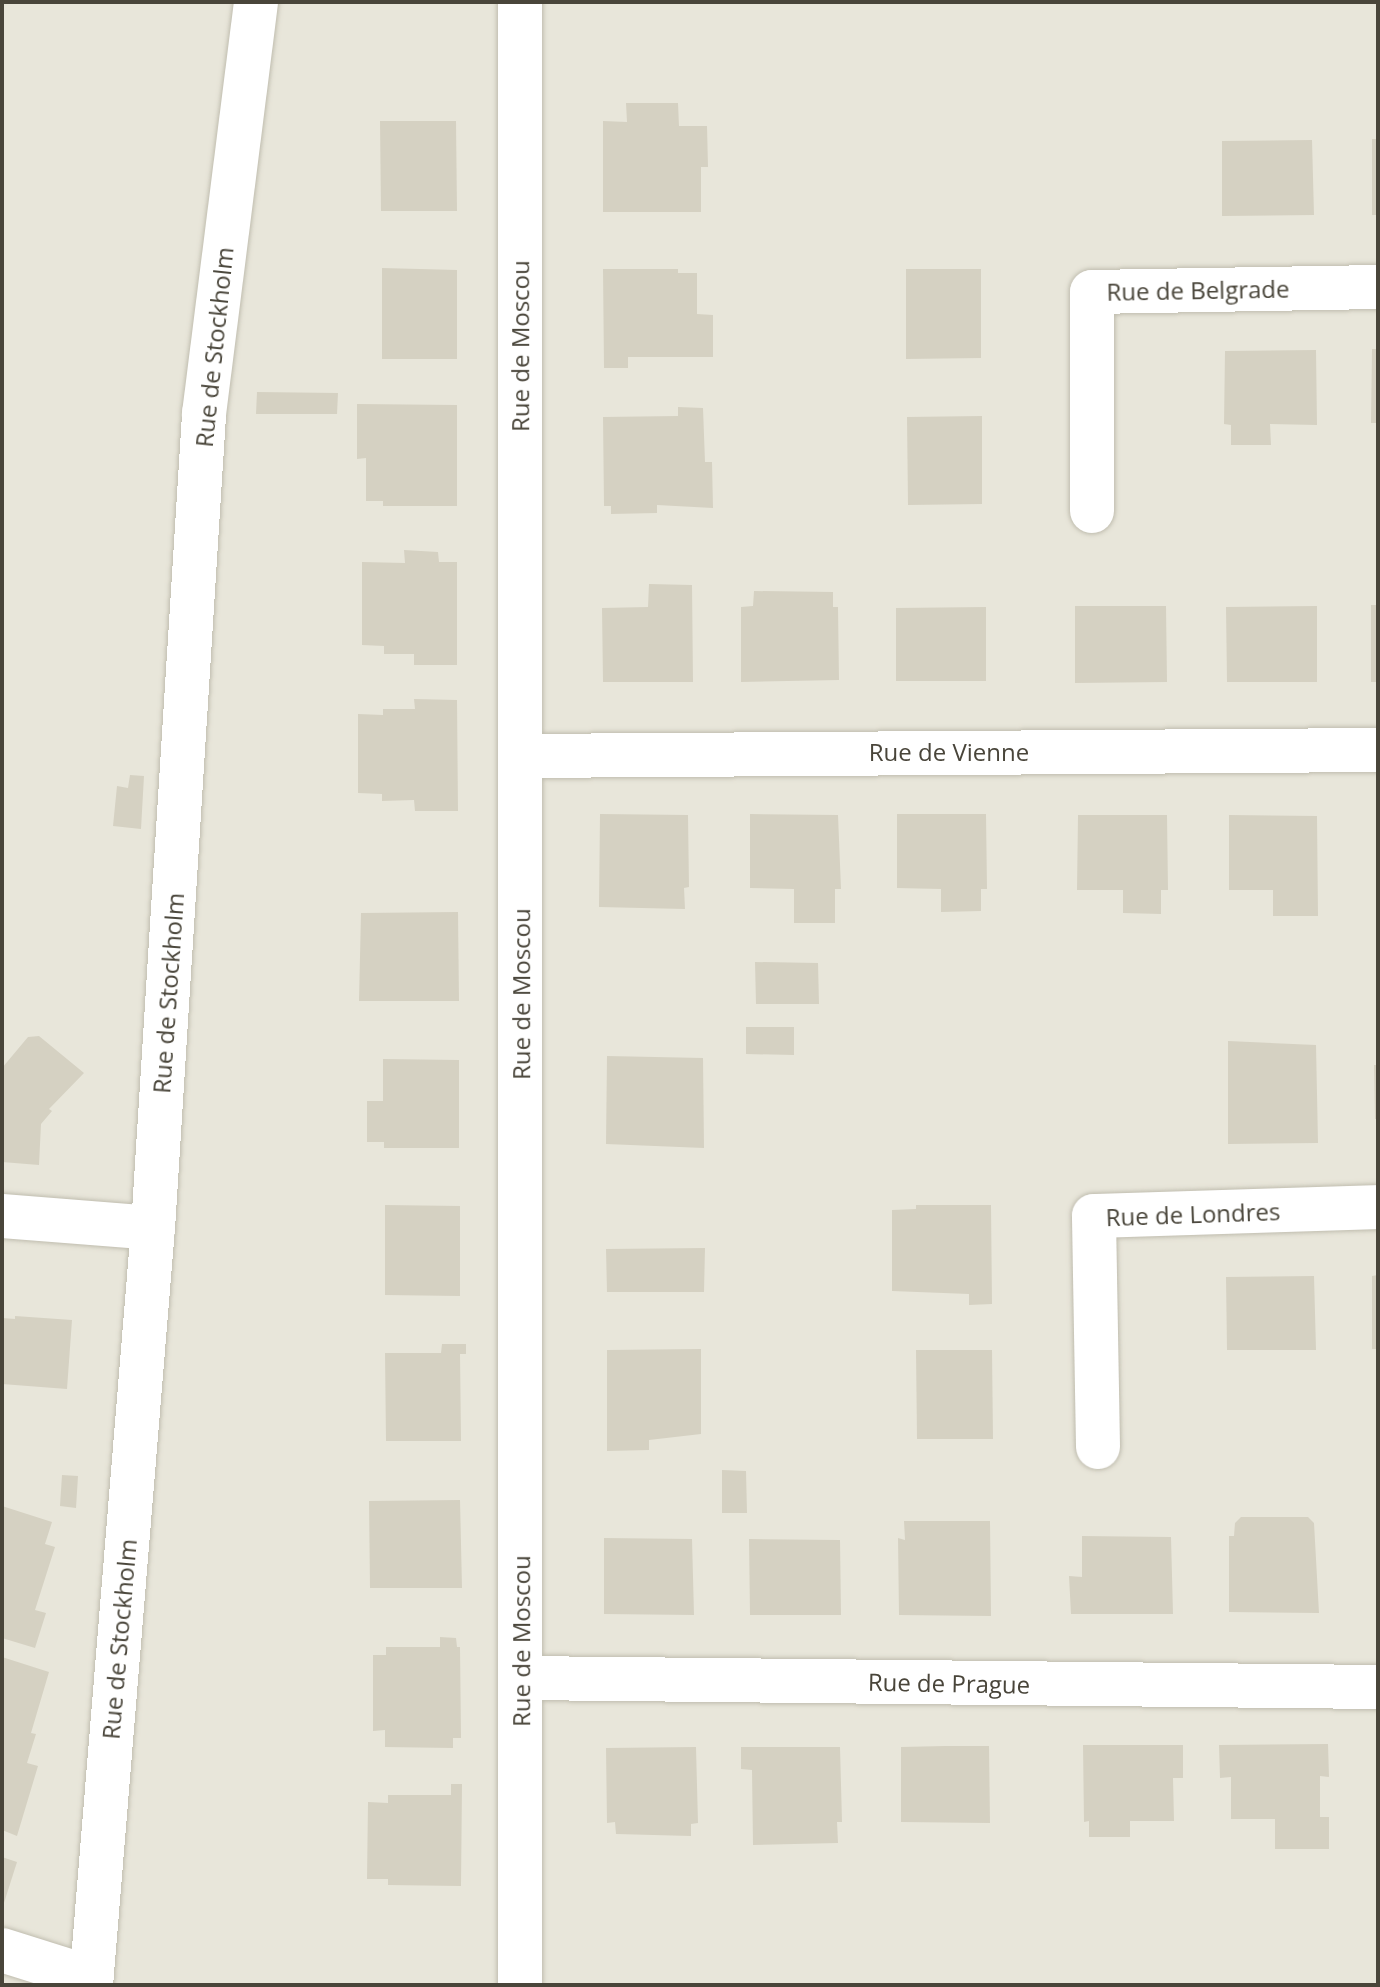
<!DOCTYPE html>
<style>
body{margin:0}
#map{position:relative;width:1380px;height:1987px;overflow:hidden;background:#f5f3ec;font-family:"Open Sans",sans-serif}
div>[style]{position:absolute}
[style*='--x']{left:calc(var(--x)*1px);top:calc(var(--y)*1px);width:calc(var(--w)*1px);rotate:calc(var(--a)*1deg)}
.residential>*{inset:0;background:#e8e6da}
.building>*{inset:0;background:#d5d1c2}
.roads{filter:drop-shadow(0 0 2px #c0bdaf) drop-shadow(0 0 2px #c0bdaf)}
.minor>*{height:44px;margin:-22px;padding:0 22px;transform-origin:22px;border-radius:22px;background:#fff}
span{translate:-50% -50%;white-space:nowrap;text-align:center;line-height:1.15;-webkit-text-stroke:8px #fff;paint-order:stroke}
.street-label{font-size:24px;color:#49453a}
.frame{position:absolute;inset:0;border:4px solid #49453a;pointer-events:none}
</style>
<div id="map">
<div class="residential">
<i style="clip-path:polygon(2px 2px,1378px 2px,1378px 1985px,2px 1985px)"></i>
</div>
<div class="building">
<i style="clip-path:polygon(626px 103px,678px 103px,679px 126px,707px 126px,708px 167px,701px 167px,701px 212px,603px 212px,603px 121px,627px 122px)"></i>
<i style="clip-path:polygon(380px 121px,456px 121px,457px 211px,381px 211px)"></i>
<i style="clip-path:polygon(1372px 139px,1378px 139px,1378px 215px,1372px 215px)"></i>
<i style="clip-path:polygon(1312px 140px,1314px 215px,1222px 216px,1222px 141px)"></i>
<i style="clip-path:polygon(382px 268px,457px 270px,457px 359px,382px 359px)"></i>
<i style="clip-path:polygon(603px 269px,678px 269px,678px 273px,697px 273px,697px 314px,713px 315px,713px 357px,628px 357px,628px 368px,604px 368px)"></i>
<i style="clip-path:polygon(906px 269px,981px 269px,981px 358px,906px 359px)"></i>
<i style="clip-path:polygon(1372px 349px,1378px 349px,1378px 423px,1371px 423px)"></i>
<i style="clip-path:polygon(1316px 350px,1317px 425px,1270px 424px,1271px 445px,1231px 445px,1231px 425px,1224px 424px,1225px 351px)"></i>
<i style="clip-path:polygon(257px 392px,338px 393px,337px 414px,256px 414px)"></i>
<i style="clip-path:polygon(357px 404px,457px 405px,457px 506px,383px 506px,383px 501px,366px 501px,366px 458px,357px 459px)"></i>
<i style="clip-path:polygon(678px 407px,703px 408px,705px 462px,712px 462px,713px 508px,657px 505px,657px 513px,611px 514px,611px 506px,604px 506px,603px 417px,678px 416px)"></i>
<i style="clip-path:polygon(982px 416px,982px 504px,908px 505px,907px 417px)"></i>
<i style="clip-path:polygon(404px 550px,438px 552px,439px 562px,457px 562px,457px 665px,414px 665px,414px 654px,384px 654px,384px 646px,362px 645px,362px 562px,405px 563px)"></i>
<i style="clip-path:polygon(649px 584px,692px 585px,693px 682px,603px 682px,602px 608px,648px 607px)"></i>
<i style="clip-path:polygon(754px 591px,833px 592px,833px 607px,838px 607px,839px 680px,741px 682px,741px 607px,753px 606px)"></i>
<i style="clip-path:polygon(1371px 605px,1378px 605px,1378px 682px,1371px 682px)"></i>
<i style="clip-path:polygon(1075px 606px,1166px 606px,1167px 682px,1075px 683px)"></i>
<i style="clip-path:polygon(1317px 606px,1317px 682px,1227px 682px,1226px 607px)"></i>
<i style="clip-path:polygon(986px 607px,986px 681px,896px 681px,896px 608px)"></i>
<i style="clip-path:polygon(414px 699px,457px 700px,458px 811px,415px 811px,414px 800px,382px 801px,382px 794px,358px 793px,358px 714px,383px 715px,383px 709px,415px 709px)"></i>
<i style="clip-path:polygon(130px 775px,144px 776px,141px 829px,113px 826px,117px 786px,128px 788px)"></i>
<i style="clip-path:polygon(600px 814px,688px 815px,689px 887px,684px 888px,685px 909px,599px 907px)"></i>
<i style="clip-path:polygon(750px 814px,838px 815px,841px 889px,835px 889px,835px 923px,794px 923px,794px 889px,750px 888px)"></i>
<i style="clip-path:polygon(897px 814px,986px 814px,987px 889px,981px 889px,981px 911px,941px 912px,941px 889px,897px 888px)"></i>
<i style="clip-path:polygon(1078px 815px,1167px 815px,1168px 890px,1161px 890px,1161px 914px,1123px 913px,1123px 890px,1077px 890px)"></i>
<i style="clip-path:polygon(1229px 815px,1317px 816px,1318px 916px,1273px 916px,1273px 890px,1229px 890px)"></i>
<i style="clip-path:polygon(458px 912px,459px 1001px,359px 1001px,361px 913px)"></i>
<i style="clip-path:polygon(755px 962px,818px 963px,819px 1004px,756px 1004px)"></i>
<i style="clip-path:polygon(746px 1027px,794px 1027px,794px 1055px,746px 1054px)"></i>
<i style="clip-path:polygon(39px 1036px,84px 1073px,49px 1109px,52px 1111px,41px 1124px,39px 1165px,2px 1162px,2px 1068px,28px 1037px)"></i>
<i style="clip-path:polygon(1228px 1041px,1316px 1045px,1318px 1143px,1228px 1144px)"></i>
<i style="clip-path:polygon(607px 1056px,703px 1058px,704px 1148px,606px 1144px)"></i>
<i style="clip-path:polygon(383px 1059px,459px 1060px,459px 1148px,384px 1148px,384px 1142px,367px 1142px,367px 1101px,383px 1101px)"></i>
<i style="clip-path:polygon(1374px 1065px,1378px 1065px,1378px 1119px,1375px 1119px)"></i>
<i style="clip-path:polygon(385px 1205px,460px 1206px,460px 1296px,385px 1295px)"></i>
<i style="clip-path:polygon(916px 1205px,991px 1205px,992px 1304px,969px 1305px,969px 1294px,892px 1291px,892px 1210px,916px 1209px)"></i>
<i style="clip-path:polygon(705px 1248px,704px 1292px,607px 1292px,606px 1249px)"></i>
<i style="clip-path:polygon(1378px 1275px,1378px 1349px,1372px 1349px,1372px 1276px)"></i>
<i style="clip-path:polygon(1314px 1276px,1316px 1350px,1227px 1350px,1226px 1277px)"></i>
<i style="clip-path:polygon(15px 1316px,72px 1320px,67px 1389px,2px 1384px,2px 1318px,15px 1319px)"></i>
<i style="clip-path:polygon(442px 1344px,466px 1344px,466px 1354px,460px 1354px,461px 1441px,386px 1441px,385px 1353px,441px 1353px)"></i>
<i style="clip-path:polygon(701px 1349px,701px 1434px,649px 1440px,649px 1450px,607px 1451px,607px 1350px)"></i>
<i style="clip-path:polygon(916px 1350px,992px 1350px,993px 1439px,917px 1439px)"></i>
<i style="clip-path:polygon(722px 1470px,746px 1471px,747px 1513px,722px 1513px)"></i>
<i style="clip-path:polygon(62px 1475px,78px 1476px,76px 1508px,60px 1506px)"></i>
<i style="clip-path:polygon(460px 1500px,462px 1588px,370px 1588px,369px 1501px)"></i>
<i style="clip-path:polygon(2px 1506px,52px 1522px,45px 1544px,55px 1547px,35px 1610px,46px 1613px,35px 1648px,2px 1638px)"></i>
<i style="clip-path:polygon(1241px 1517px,1308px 1517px,1314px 1523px,1319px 1613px,1229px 1612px,1229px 1536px,1234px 1536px,1235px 1523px)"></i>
<i style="clip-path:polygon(904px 1521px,990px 1521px,991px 1616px,899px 1615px,898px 1538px,905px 1540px)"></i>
<i style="clip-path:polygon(1082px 1536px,1171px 1537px,1173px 1614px,1071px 1614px,1069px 1576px,1082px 1577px)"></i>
<i style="clip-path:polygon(604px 1538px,692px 1539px,694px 1615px,604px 1614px)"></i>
<i style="clip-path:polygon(749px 1539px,840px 1540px,841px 1615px,750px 1615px)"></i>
<i style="clip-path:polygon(440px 1637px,456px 1638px,457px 1647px,460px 1647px,461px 1738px,453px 1738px,453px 1748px,385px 1747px,385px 1730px,373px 1731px,373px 1655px,386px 1655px,386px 1647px,440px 1647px)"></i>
<i style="clip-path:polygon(2px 1657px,49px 1672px,31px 1733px,36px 1734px,27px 1763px,38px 1766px,17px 1836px,2px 1830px)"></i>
<i style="clip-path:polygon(1328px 1744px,1329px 1777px,1320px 1776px,1320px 1817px,1329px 1817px,1329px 1849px,1275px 1849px,1275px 1819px,1231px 1819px,1231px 1777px,1220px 1778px,1219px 1745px)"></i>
<i style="clip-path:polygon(1083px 1745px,1183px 1745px,1183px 1778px,1173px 1778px,1174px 1821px,1130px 1821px,1130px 1837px,1089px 1837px,1089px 1821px,1084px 1822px)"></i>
<i style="clip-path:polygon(945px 1746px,989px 1746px,990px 1823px,901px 1822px,901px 1747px)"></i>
<i style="clip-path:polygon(696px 1747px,698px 1823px,691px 1824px,691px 1836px,616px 1834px,615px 1822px,607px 1823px,606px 1748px)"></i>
<i style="clip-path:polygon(741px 1747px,840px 1747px,842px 1822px,837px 1822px,838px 1843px,753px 1845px,752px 1770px,741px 1769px)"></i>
<i style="clip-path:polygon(451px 1784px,462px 1784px,461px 1886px,388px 1885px,388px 1879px,367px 1879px,368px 1802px,388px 1803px,388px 1795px,451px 1795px)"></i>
<i style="clip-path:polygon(2px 1857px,17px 1862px,3px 1906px,2px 1906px)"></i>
</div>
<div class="roads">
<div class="minor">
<i style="--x:520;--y:2;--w:1983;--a:90"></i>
<i style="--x:1092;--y:511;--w:219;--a:-90"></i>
<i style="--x:1092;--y:292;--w:286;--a:-1"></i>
<i style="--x:521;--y:756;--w:857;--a:-0.4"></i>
<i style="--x:2;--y:1216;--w:151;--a:4.5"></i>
<i style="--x:1098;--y:1447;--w:231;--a:-91"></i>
<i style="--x:1094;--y:1216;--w:284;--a:-1.8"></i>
<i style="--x:521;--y:1678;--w:857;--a:0.6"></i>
<i style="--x:2;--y:1950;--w:93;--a:17.5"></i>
<i style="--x:91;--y:1985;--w:760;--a:-85.32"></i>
<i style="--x:153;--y:1228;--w:816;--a:-86.41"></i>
<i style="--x:204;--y:414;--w:415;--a:-82.8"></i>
</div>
</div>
<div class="street-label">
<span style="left:1198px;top:290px;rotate:-1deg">Rue de Belgrade</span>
<span style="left:520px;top:346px;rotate:-90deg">Rue de Moscou</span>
<span style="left:214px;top:347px;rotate:-84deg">Rue de Stockholm</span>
<span style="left:949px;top:752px">Rue de Vienne</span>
<span style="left:168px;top:993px;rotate:-86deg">Rue de Stockholm</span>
<span style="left:521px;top:994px;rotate:-90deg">Rue de Moscou</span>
<span style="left:1193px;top:1214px;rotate:-2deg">Rue de Londres</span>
<span style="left:119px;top:1639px;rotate:-85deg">Rue de Stockholm</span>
<span style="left:521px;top:1641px;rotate:-90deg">Rue de Moscou</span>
<span style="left:949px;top:1683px;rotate:1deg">Rue de Prague</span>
</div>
<div class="frame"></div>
</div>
